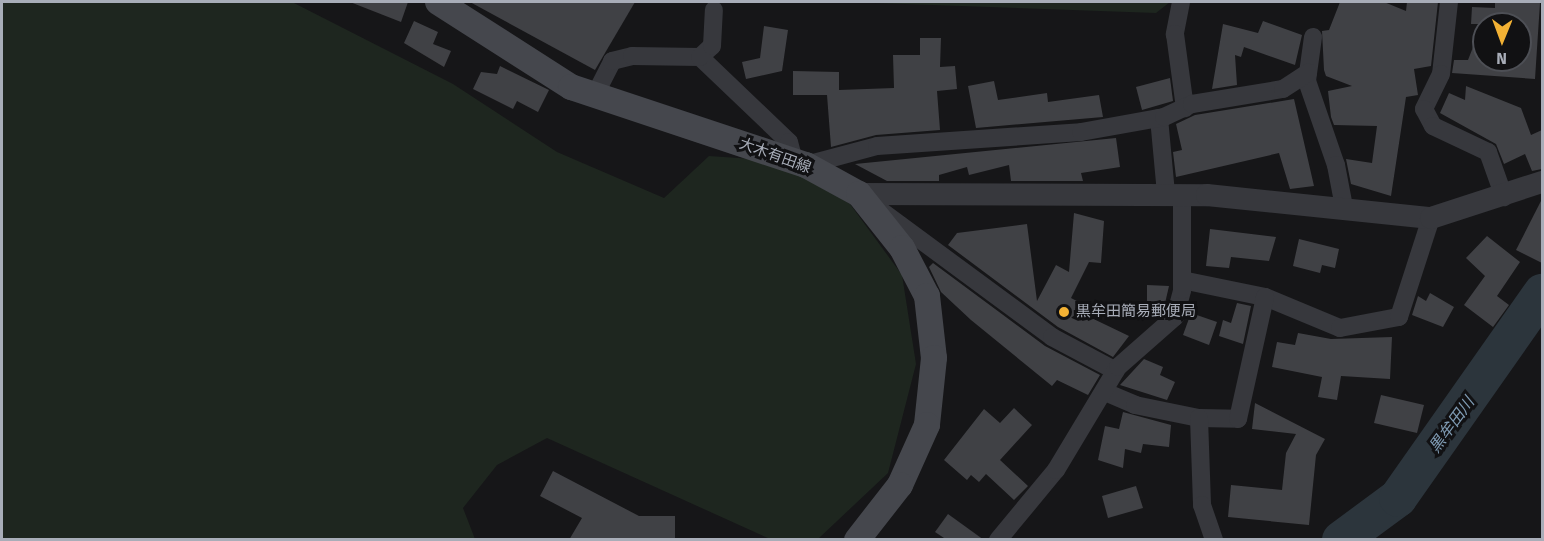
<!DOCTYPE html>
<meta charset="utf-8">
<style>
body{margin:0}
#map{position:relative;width:1544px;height:541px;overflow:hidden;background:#161618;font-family:"Fira Sans","Noto Sans JP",sans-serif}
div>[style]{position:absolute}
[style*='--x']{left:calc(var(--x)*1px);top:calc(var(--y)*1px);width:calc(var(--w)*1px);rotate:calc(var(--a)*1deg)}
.green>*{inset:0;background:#1e261f}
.river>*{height:38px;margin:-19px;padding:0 19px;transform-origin:19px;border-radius:19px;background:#2c353c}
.building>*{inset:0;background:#404145}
.minor>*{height:18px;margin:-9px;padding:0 9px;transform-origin:9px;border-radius:9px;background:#37383d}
.tertiary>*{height:22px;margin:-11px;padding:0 11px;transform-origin:11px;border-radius:11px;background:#37383d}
.secondary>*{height:26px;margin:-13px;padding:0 13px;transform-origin:13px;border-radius:13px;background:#45474d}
.dots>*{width:16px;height:16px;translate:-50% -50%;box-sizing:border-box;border:3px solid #111113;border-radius:50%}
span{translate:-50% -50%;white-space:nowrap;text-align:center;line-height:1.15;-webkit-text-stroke:6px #111113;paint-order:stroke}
.street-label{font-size:15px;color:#a8adb8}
.poi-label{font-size:15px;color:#a8adb8}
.left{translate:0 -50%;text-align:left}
.water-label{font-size:16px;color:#7f9bb3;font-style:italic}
.frame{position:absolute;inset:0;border:3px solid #a8adb8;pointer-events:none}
.north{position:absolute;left:1472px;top:12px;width:60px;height:60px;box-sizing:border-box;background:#111113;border:2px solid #4d4f55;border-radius:50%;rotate:181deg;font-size:16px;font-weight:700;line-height:24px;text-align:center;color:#a8adb8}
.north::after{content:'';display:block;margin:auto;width:21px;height:27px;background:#f2b134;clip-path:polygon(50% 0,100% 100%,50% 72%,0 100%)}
</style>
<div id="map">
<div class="green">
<i style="clip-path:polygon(2px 2px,292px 2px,453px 84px,557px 152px,664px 198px,709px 156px,780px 161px,850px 204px,902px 275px,916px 364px,888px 473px,818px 539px,770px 539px,547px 438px,497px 465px,463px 508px,475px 539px,2px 539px)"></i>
<i style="clip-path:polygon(847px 2px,1170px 2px,1156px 13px)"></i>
</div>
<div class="river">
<i style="--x:1341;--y:540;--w:71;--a:-36.4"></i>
<i style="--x:1398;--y:498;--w:251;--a:-54.9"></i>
</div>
<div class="building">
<i style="clip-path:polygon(350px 2px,408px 2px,401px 22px)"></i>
<i style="clip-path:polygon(470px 2px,635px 2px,595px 70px)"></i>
<i style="clip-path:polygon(1340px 2px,1384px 2px,1406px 11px,1407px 2px,1438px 2px,1431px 66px,1414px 69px,1418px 95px,1406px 97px,1391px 196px,1351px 184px,1346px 159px,1372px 163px,1377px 126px,1334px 125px,1331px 117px,1328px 91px,1352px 86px,1326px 76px,1324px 70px,1322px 31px,1329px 30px)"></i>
<i style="clip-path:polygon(evenodd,1495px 2px,1540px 3px,1535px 79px,1452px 73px,1454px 60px,1468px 60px,1482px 24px,1471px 24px,1472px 7px,1495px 8px,1495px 2px,1484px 24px,1520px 24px,1520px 60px,1484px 60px,1484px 24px)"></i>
<i style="clip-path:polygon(414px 21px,438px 32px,433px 44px,451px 51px,444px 67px,404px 43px)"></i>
<i style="clip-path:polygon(1263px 21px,1302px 35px,1295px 65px,1244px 47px,1241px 57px,1235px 55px,1237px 85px,1212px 89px,1223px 24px,1258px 33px)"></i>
<i style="clip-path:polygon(764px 26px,788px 30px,782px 71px,746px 79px,742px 62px,760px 58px)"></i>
<i style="clip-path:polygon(920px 38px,941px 38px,940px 67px,955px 66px,957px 89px,937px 91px,940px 130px,876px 135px,831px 147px,827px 95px,793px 95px,793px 71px,839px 72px,839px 90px,894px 88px,893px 55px,920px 55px)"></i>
<i style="clip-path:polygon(500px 66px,549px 90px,538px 112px,517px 101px,513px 109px,473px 89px,481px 72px,497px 74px)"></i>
<i style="clip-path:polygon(1170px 78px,1173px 101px,1142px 110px,1136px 87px)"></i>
<i style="clip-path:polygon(994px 81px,998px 100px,1047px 93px,1048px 102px,1099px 95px,1103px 117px,976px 128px,968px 86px)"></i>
<i style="clip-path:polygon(1466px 86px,1521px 108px,1531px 135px,1542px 130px,1542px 169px,1532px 171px,1525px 154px,1504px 164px,1496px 144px,1440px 113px,1449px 93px,1465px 100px)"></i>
<i style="clip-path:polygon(1294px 99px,1314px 186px,1290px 189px,1279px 153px,1176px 177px,1173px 152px,1182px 150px,1176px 124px,1195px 115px)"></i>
<i style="clip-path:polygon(1116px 138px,1120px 167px,1081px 173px,1083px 181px,1011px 181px,1009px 165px,969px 175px,967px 167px,939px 175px,939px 181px,887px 181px,855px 164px)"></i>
<i style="clip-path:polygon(1542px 199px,1542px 263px,1516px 250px)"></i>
<i style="clip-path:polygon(1074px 213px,1104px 221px,1101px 263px,1089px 262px,1071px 298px,1098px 312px,1079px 312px,1129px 336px,1113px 357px,1058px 327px,948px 245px,957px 233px,1027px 224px,1037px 301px,1056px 265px,1069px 272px)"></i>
<i style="clip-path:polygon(1210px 229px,1276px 237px,1269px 261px,1231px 257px,1229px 268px,1206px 266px)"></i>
<i style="clip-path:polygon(1487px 236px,1520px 262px,1497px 296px,1509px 305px,1493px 327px,1464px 305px,1485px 276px,1466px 258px)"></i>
<i style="clip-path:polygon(1299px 239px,1339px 249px,1335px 268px,1322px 265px,1320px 273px,1293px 266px)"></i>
<i style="clip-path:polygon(933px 263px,1045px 346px,1100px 375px,1088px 395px,1057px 380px,1052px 386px,971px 320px,941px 292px,929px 267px)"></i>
<i style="clip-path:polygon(1147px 285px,1169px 286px,1163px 312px,1147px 312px)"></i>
<i style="clip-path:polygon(1430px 293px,1454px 307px,1443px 327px,1412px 315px,1418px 296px,1426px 301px)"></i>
<i style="clip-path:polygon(1237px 303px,1251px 306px,1243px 344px,1219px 336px,1223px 320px,1231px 323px)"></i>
<i style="clip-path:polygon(1191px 313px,1217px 322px,1209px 345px,1183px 335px)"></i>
<i style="clip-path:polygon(1298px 333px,1331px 339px,1392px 337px,1390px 379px,1341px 376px,1337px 400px,1318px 397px,1322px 377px,1272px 367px,1277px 342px,1295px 345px)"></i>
<i style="clip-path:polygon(1144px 359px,1163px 367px,1160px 375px,1175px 382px,1167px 400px,1120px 385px)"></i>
<i style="clip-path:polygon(1381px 395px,1424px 405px,1417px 433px,1374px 423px)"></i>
<i style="clip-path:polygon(1255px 403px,1325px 439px,1316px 455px,1309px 525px,1228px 517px,1231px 485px,1282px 490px,1286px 453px,1296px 434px,1252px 429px)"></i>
<i style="clip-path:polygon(1014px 408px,1032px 425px,1000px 460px,1028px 486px,1014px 500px,986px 474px,979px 482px,971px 475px,967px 480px,944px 460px,984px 409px,1000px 423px)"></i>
<i style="clip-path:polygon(1123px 412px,1171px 425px,1169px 447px,1143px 444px,1141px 453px,1125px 449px,1123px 468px,1098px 460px,1105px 426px,1119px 429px)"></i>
<i style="clip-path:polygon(553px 471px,639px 516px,675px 516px,675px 540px,569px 540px,582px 518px,540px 496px)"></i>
<i style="clip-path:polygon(1136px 486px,1143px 508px,1108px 518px,1102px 496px)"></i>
<i style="clip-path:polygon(948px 514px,984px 540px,947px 540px,935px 532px)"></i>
</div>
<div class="minor">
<i style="--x:1181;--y:2;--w:33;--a:101"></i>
<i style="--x:1175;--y:34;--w:75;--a:82.3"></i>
<i style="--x:1449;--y:2;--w:72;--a:96.3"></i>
<i style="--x:1441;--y:74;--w:39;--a:116"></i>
<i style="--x:1424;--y:109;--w:19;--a:62"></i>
<i style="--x:1433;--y:126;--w:61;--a:25.3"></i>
<i style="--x:1488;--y:152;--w:48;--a:70.4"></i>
<i style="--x:1313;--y:37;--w:44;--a:97.8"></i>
<i style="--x:1307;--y:81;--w:89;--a:71"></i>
<i style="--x:1336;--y:165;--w:43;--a:79.2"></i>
<i style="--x:700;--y:57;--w:123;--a:43.7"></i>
<i style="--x:789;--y:142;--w:20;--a:75"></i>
<i style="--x:595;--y:95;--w:38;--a:-63"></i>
<i style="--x:612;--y:61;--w:21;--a:-14"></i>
<i style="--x:632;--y:56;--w:68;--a:0.8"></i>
<i style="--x:700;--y:57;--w:16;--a:-43"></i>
<i style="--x:712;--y:46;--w:36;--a:-87"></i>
<i style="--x:1159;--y:118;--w:76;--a:84.7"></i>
<i style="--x:806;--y:165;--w:73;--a:-15"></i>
<i style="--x:877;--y:146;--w:204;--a:-3.9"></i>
<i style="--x:1081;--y:132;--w:84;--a:-10.2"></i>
<i style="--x:1164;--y:117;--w:31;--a:-25"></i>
<i style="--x:1192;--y:104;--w:92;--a:-9.4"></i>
<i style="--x:1283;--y:89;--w:30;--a:-33"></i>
<i style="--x:880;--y:210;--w:214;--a:36.4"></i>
<i style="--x:1052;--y:337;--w:72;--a:28"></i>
<i style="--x:1182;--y:280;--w:85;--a:11.6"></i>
<i style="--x:1265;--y:297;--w:81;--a:22.5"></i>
<i style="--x:1340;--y:328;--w:60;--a:-10.6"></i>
<i style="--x:1399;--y:317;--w:104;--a:-72.1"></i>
<i style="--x:1105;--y:392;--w:33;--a:23"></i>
<i style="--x:1135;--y:405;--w:65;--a:11.5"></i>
<i style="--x:1199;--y:418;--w:39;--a:1"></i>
<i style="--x:1238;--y:419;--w:125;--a:-77.5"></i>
<i style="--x:1199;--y:418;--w:87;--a:88"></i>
<i style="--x:1202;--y:505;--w:37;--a:71"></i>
<i style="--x:998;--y:540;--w:91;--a:-50.4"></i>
<i style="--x:1056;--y:470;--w:120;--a:-59"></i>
<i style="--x:1118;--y:367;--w:76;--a:-41.3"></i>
<i style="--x:1175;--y:317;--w:28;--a:-75"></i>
<i style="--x:1182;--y:290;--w:96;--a:-90"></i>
</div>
<div class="tertiary">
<i style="--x:859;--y:194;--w:348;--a:0.2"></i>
<i style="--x:1207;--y:195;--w:225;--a:5.9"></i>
<i style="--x:1431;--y:218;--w:117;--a:-18"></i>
</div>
<div class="secondary">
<i style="--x:438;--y:2;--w:158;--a:32.6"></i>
<i style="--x:571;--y:87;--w:248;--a:18.4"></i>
<i style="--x:806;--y:165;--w:60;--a:28.7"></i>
<i style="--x:859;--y:194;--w:69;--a:51.5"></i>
<i style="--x:902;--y:248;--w:54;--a:62.5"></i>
<i style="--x:927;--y:296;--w:62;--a:83.6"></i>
<i style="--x:934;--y:358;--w:67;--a:96"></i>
<i style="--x:927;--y:425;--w:66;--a:114.2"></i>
<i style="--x:900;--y:485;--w:70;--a:128"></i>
</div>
<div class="dots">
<i style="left:1064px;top:312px;background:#f2b134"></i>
</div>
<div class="street-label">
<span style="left:775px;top:156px;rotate:20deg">大木有田線</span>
</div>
<div class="poi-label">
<span class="left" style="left:1076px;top:312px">黒牟田簡易郵便局</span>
</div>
<div class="water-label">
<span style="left:1452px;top:425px;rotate:-54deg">黒牟田川</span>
</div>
<div class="frame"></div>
<div class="north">N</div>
</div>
